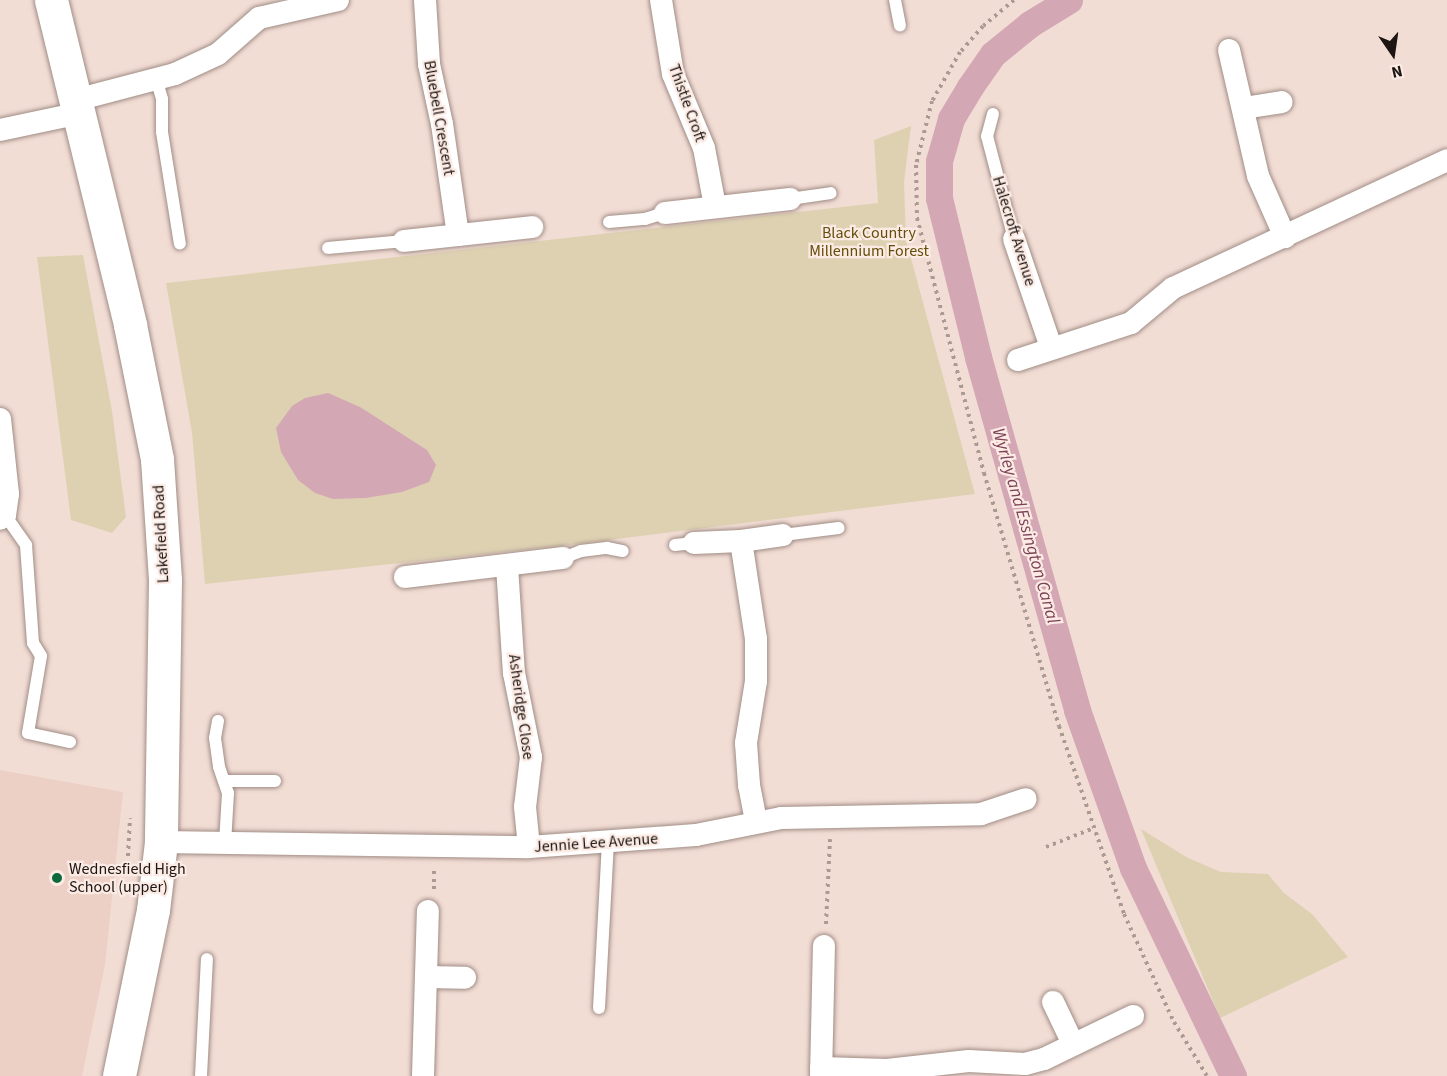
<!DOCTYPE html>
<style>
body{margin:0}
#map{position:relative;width:1447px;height:1076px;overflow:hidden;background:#f2ddd5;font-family:"Source Sans 3",sans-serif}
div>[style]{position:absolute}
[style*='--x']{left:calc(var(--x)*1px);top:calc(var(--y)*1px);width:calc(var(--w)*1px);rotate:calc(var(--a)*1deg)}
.built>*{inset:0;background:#edd0c5}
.green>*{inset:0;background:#ded1b2}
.water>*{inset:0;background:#d4a7b5}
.canal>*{height:27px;margin:-13.5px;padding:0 13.5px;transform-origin:13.5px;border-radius:13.5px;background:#d4a7b5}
.path>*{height:4px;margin-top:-2px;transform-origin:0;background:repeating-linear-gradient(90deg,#ab9a94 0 3px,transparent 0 7.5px)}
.roads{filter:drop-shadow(0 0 2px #a08d85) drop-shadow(0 0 2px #a08d85)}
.service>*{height:12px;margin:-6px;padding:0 6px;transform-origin:6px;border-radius:6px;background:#fff}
.minor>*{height:22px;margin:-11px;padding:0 11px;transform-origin:11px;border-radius:11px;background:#fff}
.primary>*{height:33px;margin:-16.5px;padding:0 16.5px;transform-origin:16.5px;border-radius:16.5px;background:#fff}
.dots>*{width:16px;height:16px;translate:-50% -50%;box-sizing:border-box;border:3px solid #fcebe4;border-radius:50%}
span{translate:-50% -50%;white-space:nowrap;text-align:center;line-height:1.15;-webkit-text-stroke:4.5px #fcebe4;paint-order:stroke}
.street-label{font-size:16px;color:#1c1512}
.park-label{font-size:16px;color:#654e0a}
.poi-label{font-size:16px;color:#1c1512}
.left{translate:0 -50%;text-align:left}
.water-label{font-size:18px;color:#7c4156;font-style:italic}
.north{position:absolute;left:1363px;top:24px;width:60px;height:60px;-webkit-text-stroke:4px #fcebe4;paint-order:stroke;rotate:167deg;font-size:16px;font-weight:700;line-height:24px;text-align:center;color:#1c1512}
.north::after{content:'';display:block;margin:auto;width:21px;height:27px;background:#1c1512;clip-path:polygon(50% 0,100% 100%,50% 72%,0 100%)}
</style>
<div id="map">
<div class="built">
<i style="clip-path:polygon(0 770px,123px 792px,105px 965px,82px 1076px,0 1076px)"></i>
</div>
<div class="green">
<i style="clip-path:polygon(911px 126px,904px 182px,906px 240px,975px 494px,569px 545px,205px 584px,192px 433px,166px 283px,878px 203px,874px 140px)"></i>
<i style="clip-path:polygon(83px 255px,112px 411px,126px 517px,112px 533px,71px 520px,37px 257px)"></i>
<i style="clip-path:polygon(1141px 829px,1188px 858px,1221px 872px,1268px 874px,1284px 893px,1312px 914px,1348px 957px,1220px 1018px)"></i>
</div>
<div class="water">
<i style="clip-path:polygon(328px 393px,360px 407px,427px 450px,436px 465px,429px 482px,402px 492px,366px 498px,333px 499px,315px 493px,298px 480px,281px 452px,276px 428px,292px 406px,305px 398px)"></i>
</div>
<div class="canal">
<i style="--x:1069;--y:0;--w:46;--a:148.4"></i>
<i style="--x:1030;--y:24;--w:48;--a:141"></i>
<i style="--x:993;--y:54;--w:40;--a:124.9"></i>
<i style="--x:970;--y:87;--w:37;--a:121"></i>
<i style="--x:951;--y:119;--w:44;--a:105.9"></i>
<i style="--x:939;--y:161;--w:37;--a:90"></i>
<i style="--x:939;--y:198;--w:164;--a:76.2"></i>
<i style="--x:978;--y:357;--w:367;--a:74.3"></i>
<i style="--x:1077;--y:710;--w:168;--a:70.5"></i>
<i style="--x:1133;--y:868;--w:231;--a:64.3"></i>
</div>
<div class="path">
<i style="--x:1014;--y:0;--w:40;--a:140"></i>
<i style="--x:983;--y:26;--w:35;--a:131"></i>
<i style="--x:960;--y:52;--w:56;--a:119.7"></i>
<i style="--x:932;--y:101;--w:66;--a:104"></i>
<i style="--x:916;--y:165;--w:53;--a:88.9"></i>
<i style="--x:917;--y:218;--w:264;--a:75.3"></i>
<i style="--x:984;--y:473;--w:264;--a:73.5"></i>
<i style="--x:1059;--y:726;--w:199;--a:70.9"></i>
<i style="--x:1124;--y:914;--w:119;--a:65.2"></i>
<i style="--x:1174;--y:1022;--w:63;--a:58.6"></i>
<i style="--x:1046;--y:847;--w:52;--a:-21.6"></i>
<i style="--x:128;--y:856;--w:38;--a:-87"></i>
<i style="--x:434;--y:889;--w:20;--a:-90"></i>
<i style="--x:826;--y:924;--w:85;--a:-87.3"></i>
</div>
<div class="roads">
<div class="service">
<i style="--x:895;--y:0;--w:26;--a:79"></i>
<i style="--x:156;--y:78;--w:22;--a:74"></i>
<i style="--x:162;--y:99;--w:33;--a:90"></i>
<i style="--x:162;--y:132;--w:113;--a:80.9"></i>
<i style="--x:993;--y:114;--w:23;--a:105"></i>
<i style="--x:987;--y:136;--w:106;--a:75.3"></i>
<i style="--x:790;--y:199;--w:41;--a:-8.3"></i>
<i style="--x:609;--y:222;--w:36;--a:-5"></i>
<i style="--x:645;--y:219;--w:21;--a:-17"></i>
<i style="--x:328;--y:248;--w:76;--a:-5.3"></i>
<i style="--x:5;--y:515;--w:37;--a:55"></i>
<i style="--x:26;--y:545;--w:98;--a:85.9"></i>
<i style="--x:33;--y:643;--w:15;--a:58"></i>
<i style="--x:41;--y:656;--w:78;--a:99.6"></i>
<i style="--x:28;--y:733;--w:43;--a:12.1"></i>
<i style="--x:783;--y:535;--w:56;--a:-7.1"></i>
<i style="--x:675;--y:545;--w:19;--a:-6"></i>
<i style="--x:563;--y:558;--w:19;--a:-21"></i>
<i style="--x:581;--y:551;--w:26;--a:-7"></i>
<i style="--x:607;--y:548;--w:16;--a:11"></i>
<i style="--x:218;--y:721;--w:17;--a:100"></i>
<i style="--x:215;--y:738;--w:29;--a:82"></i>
<i style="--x:219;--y:767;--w:28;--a:71"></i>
<i style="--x:228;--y:793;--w:51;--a:93.4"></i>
<i style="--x:224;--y:781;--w:51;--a:0"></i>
<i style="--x:599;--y:1008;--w:165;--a:-86.9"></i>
<i style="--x:201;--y:1076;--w:117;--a:-87.1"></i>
</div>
<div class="minor">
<i style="--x:425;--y:0;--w:64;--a:86.4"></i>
<i style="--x:429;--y:64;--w:61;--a:77.8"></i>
<i style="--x:442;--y:124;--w:112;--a:81.8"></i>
<i style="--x:661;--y:0;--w:75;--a:80.8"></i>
<i style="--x:673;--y:74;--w:80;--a:67.3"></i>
<i style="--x:704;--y:148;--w:59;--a:79.3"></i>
<i style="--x:1229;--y:50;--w:129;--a:77"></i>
<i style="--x:1258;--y:176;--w:67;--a:66.1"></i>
<i style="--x:76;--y:100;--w:102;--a:-14.7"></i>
<i style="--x:175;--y:74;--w:47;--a:-24.9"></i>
<i style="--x:218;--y:54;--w:55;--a:-41.3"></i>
<i style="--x:259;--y:18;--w:81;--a:-12.8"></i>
<i style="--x:1244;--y:108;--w:38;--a:-9"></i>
<i style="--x:0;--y:130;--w:82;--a:-12"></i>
<i style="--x:665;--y:213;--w:126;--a:-6.4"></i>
<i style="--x:1014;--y:239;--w:114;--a:71.1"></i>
<i style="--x:404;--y:241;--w:129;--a:-6.2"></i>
<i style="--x:1018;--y:360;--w:119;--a:-18.1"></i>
<i style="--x:1131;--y:323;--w:55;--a:-39.8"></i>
<i style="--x:1173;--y:288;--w:302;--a:-25"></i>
<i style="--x:0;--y:419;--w:75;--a:83.9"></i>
<i style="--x:8;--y:494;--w:21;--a:98"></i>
<i style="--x:5;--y:515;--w:6;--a:141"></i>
<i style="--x:741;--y:541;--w:99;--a:81.3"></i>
<i style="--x:756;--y:639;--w:42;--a:90"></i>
<i style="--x:756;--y:681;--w:63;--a:99.2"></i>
<i style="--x:746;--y:743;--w:42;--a:85.9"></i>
<i style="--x:749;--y:785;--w:38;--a:79"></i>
<i style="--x:694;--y:543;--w:47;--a:-2.4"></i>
<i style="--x:741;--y:541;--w:42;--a:-8.1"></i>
<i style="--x:507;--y:566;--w:107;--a:86.3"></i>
<i style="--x:514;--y:673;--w:86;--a:78.6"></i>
<i style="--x:531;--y:757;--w:50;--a:96.8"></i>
<i style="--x:525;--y:807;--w:40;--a:84.3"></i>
<i style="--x:405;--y:577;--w:159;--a:-6.9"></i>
<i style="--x:161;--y:842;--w:368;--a:0.8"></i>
<i style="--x:529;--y:847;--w:167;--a:-4.1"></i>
<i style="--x:696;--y:835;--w:87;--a:-11.3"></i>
<i style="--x:781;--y:818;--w:200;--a:-1.1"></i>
<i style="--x:981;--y:814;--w:47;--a:-18.4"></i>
<i style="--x:426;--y:977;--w:39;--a:1"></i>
<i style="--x:1053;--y:1002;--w:47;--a:64.5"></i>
<i style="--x:821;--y:1068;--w:66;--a:1.7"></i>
<i style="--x:887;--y:1070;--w:82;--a:-6.3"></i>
<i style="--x:969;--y:1061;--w:56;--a:3.1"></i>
<i style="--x:1025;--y:1064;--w:20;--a:-15"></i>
<i style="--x:1044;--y:1059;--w:99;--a:-25.8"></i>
<i style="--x:423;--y:1076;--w:165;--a:-88.3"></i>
<i style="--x:821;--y:1076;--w:130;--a:-88.7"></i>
</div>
<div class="primary">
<i style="--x:51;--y:0;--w:334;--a:76.3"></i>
<i style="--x:130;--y:325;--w:137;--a:78.6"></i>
<i style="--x:157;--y:459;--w:121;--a:86.2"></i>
<i style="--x:165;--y:580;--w:262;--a:90.9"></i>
<i style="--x:161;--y:842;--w:68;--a:96.7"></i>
<i style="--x:153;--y:910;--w:169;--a:101.6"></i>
</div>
</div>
<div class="dots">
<i style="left:57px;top:878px;background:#0d683b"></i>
</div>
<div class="street-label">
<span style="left:687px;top:103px;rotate:70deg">Thistle Croft</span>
<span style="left:439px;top:118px;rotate:80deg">Bluebell Crescent</span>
<span style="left:1014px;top:231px;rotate:73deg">Halecroft Avenue</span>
<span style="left:161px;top:534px;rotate:-93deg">Lakefield Road</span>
<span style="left:521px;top:707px;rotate:82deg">Asheridge Close</span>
<span style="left:596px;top:843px;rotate:-4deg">Jennie Lee Avenue</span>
</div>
<div class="park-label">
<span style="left:869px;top:242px">Black Country<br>Millennium Forest</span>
</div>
<div class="poi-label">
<span class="left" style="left:69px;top:878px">Wednesfield High<br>School (upper)</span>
</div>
<div class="water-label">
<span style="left:1025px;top:526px;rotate:74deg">Wyrley and Essington Canal</span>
</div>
<div class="north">N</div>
</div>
